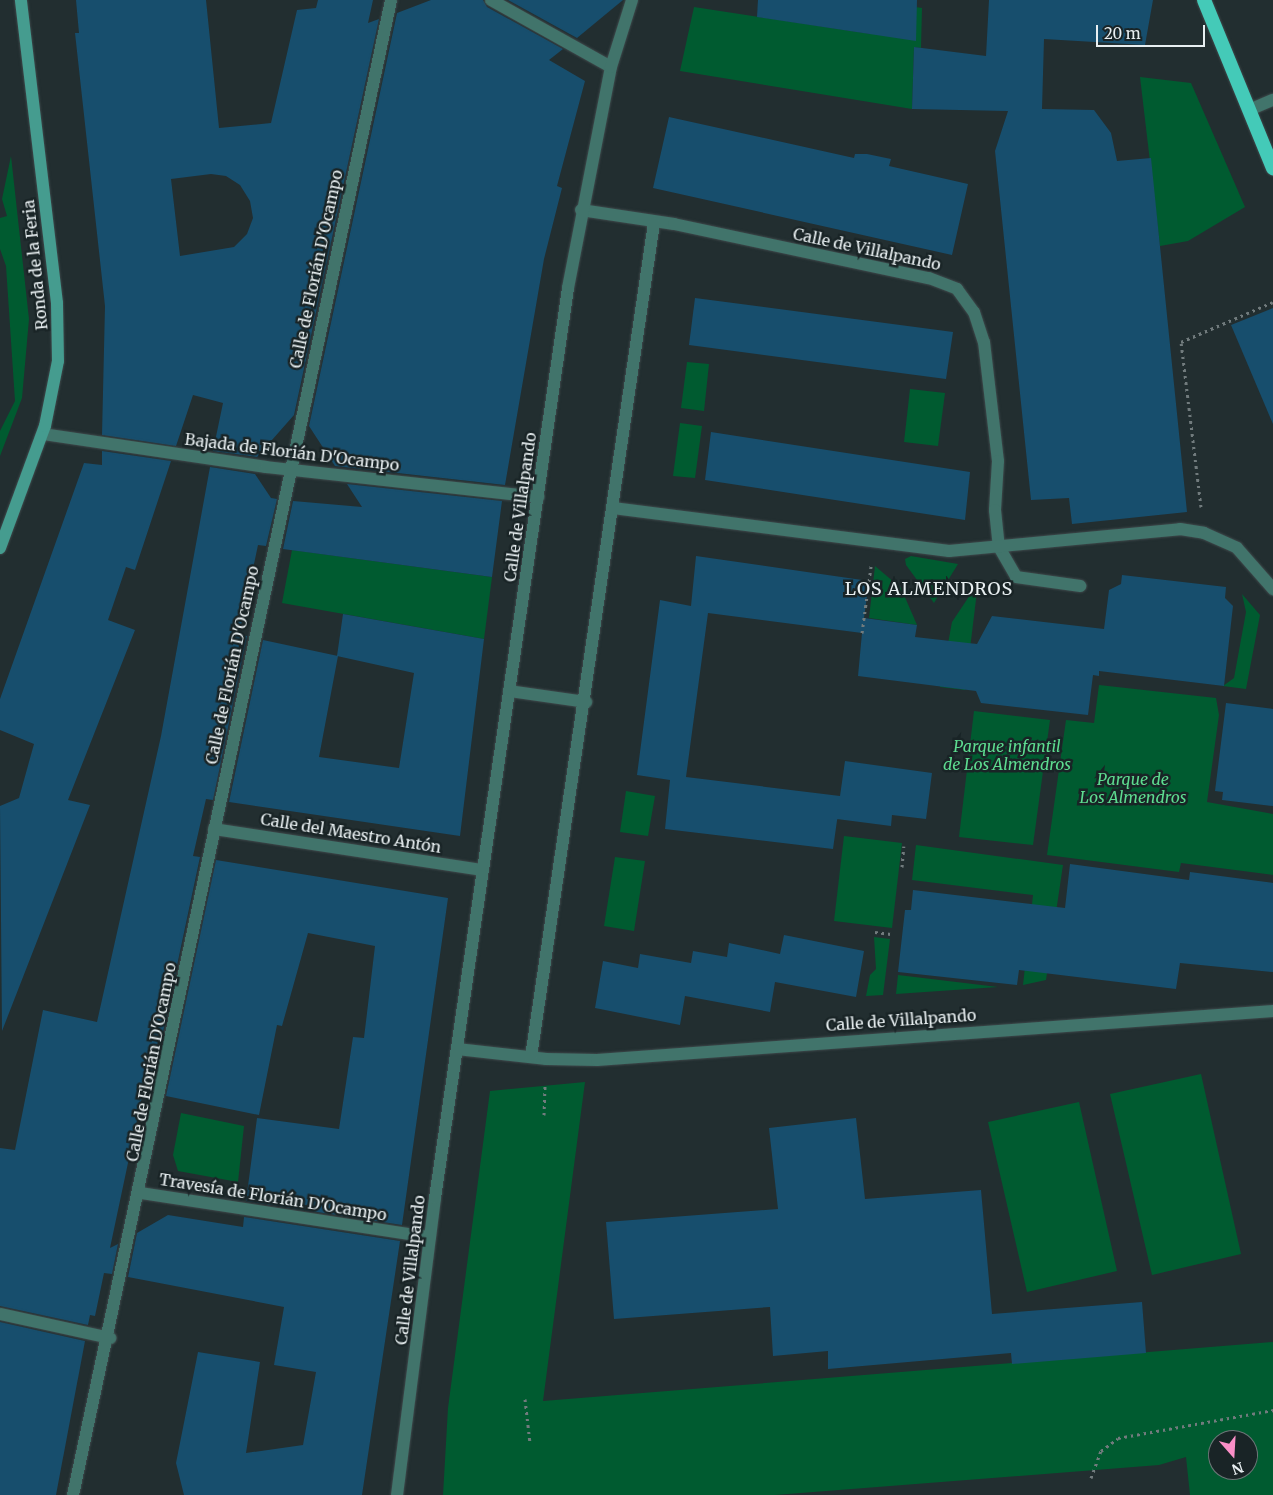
<!DOCTYPE html>
<meta charset="utf-8">
<style>
body{margin:0}
#map{position:relative;width:1273px;height:1495px;overflow:hidden;background:#222e30;font-family:Merriweather,serif}
div>[style]{position:absolute}
[style*='--x']{left:calc(var(--x)*1px);top:calc(var(--y)*1px);width:calc(var(--w)*1px);rotate:calc(var(--a)*1deg)}
.green>*{inset:0;background:#005b30}
.building>*{inset:0;background:#174e6d}
.path>*{height:3px;margin-top:-1.5px;transform-origin:0;background:repeating-linear-gradient(90deg,#717b7d 0 2.5px,transparent 0 6.5px)}
.roads{filter:drop-shadow(0 0 1px #3e494b) drop-shadow(0 0 1px #3e494b)}
.service>*{height:12px;margin:-6px;padding:0 6px;transform-origin:6px;border-radius:6px;background:#41746b}
.minor>*{height:12px;margin:-6px;padding:0 6px;transform-origin:6px;border-radius:6px;background:#41746b}
.secondary>*{height:12px;margin:-6px;padding:0 6px;transform-origin:6px;border-radius:6px;background:#459c8f}
.trunk>*{height:14px;margin:-7px;padding:0 7px;transform-origin:7px;border-radius:7px;background:#44cab8}
span{translate:-50% -50%;white-space:nowrap;text-align:center;line-height:1.15;-webkit-text-stroke:5px #192426;paint-order:stroke}
.street-label{font-size:16px;color:#e8eff1}
.park-label{font-size:16px;color:#5ddc90;font-style:italic}
.neighbourhood-label{font-size:18px;color:#e8eff1;letter-spacing:1px}
.north{position:absolute;left:1208px;top:1430px;width:50px;height:50px;box-sizing:border-box;background:#192426;border:1px solid #6c7577;border-radius:50%;rotate:161deg;font-size:14px;font-weight:700;line-height:20px;text-align:center;color:#e8eff1}
.north::after{content:'';display:block;margin:auto;width:18px;height:22px;background:#fa8fc7;clip-path:polygon(50% 0,100% 100%,50% 72%,0 100%)}
.scale{position:absolute;left:1096px;top:25px;width:109px;height:22px;box-sizing:border-box;border:2px solid #e8eff1;border-top:0;padding-left:6px;font-size:15px;line-height:18px;white-space:nowrap;color:#e8eff1;-webkit-text-stroke:4px #192426;paint-order:stroke}
</style>
<div id="map">
<div class="green">
<i style="clip-path:polygon(871px 0,922px 8px,921px 48px,914px 47px,912px 109px,680px 71px,694px 7px,871px 34px)"></i>
<i style="clip-path:polygon(1140px 77px,1191px 83px,1245px 207px,1188px 241px,1160px 246px)"></i>
<i style="clip-path:polygon(11px 156px,29px 319px,22px 398px,0 456px,0 431px,15px 401px,6px 266px,0 249px,0 218px,7px 216px,2px 199px)"></i>
<i style="clip-path:polygon(687px 362px,709px 364px,704px 411px,681px 408px)"></i>
<i style="clip-path:polygon(910px 389px,945px 393px,938px 446px,904px 442px)"></i>
<i style="clip-path:polygon(680px 423px,702px 426px,695px 478px,673px 476px)"></i>
<i style="clip-path:polygon(292px 550px,492px 577px,484px 639px,282px 603px)"></i>
<i style="clip-path:polygon(911px 556px,958px 564px,934px 603px,906px 565px,905px 559px)"></i>
<i style="clip-path:polygon(875px 566px,901px 588px,917px 625px,869px 618px)"></i>
<i style="clip-path:polygon(978px 583px,965px 690px,940px 687px,952px 622px)"></i>
<i style="clip-path:polygon(1242px 594px,1260px 615px,1246px 689px,1223px 686px,1234px 678px,1246px 612px)"></i>
<i style="clip-path:polygon(1099px 685px,1216px 698px,1219px 715px,1207px 802px,1273px 814px,1273px 875px,1181px 863px,1179px 872px,1047px 855px,1066px 720px,1094px 723px)"></i>
<i style="clip-path:polygon(974px 711px,1050px 720px,1033px 845px,959px 837px)"></i>
<i style="clip-path:polygon(626px 791px,655px 796px,648px 836px,620px 832px)"></i>
<i style="clip-path:polygon(844px 836px,902px 843px,892px 928px,834px 921px)"></i>
<i style="clip-path:polygon(916px 845px,1063px 865px,1046px 980px,1023px 985px,1033px 895px,912px 880px)"></i>
<i style="clip-path:polygon(615px 857px,645px 861px,634px 931px,604px 926px)"></i>
<i style="clip-path:polygon(874px 937px,890px 939px,883px 995px,866px 996px,870px 975px,876px 969px)"></i>
<i style="clip-path:polygon(898px 975px,998px 987px,896px 994px)"></i>
<i style="clip-path:polygon(1201px 1074px,1241px 1254px,1152px 1275px,1110px 1094px)"></i>
<i style="clip-path:polygon(evenodd,585px 1082px,543px 1401px,1273px 1342px,1273px 1495px,1190px 1495px,1186px 1457px,1159px 1465px,775px 1495px,443px 1495px,448px 1408px,490px 1091px,585px 1082px,1218px 1440px,1248px 1440px,1248px 1470px,1218px 1470px,1218px 1440px)"></i>
<i style="clip-path:polygon(1079px 1102px,1117px 1271px,1027px 1292px,988px 1122px)"></i>
<i style="clip-path:polygon(181px 1113px,244px 1126px,238px 1182px,178px 1171px,173px 1155px)"></i>
</div>
<div class="building">
<i style="clip-path:polygon(evenodd,76px 0,206px 0,219px 128px,271px 123px,297px 10px,316px 8px,318px 0,373px 0,368px 23px,379px 19px,294px 415px,257px 457px,213px 451px,223px 403px,193px 395px,176px 446px,102px 435px,105px 306px,75px 33px,79px 33px,76px 0,211px 174px,226px 176px,240px 185px,250px 201px,253px 218px,247px 234px,234px 247px,180px 256px,171px 179px,211px 174px)"></i>
<i style="clip-path:polygon(431px 0,483px 0,487px 7px,563px 49px,549px 60px,585px 81px,557px 186px,562px 188px,544px 259px,505px 485px,335px 466px,309px 426px,397px 13px)"></i>
<i style="clip-path:polygon(508px 0,623px 0,577px 38px)"></i>
<i style="clip-path:polygon(758px 0,917px 0,916px 41px,757px 17px)"></i>
<i style="clip-path:polygon(989px 0,1153px 0,1145px 45px,1044px 39px,1042px 109px,1094px 110px,1111px 133px,1117px 161px,1151px 158px,1187px 512px,1072px 524px,1069px 498px,1031px 500px,995px 151px,1008px 111px,912px 109px,914px 47px,986px 56px)"></i>
<i style="clip-path:polygon(669px 117px,854px 158px,855px 154px,867px 154px,891px 159px,889px 166px,968px 184px,952px 255px,653px 188px)"></i>
<i style="clip-path:polygon(695px 298px,953px 332px,946px 379px,689px 345px)"></i>
<i style="clip-path:polygon(1273px 308px,1273px 424px,1231px 325px)"></i>
<i style="clip-path:polygon(711px 432px,970px 472px,965px 520px,705px 480px)"></i>
<i style="clip-path:polygon(102px 451px,171px 461px,135px 570px,126px 567px,108px 620px,135px 630px,68px 800px,90px 805px,2px 1031px,0 806px,19px 798px,34px 744px,0 730px,0 699px,84px 463px,102px 465px)"></i>
<i style="clip-path:polygon(210px 467px,255px 474px,271px 498px,277px 499px,266px 546px,258px 545px,239px 635px,247px 636px,213px 800px,206px 799px,193px 856px,200px 857px,150px 1093px,143px 1092px,110px 1248px,118px 1244px,112px 1274px,104px 1273px,95px 1316px,90px 1315px,88px 1325px,0 1306px,0 1148px,15px 1150px,43px 1010px,97px 1022px,161px 736px)"></i>
<i style="clip-path:polygon(347px 484px,502px 501px,492px 577px,283px 549px,293px 501px,362px 507px)"></i>
<i style="clip-path:polygon(696px 556px,869px 581px,864px 618px,917px 625px,915px 637px,977px 644px,992px 616px,1104px 629px,1109px 590px,1121px 584px,1122px 575px,1226px 587px,1225px 598px,1233px 606px,1224px 686px,1099px 671px,1099px 676px,1093px 675px,1088px 715px,981px 703px,976px 691px,858px 676px,862px 633px,708px 613px,686px 777px,840px 796px,845px 761px,932px 773px,926px 819px,892px 815px,891px 826px,837px 819px,840px 799px,833px 849px,665px 829px,670px 780px,637px 775px,660px 600px,691px 606px)"></i>
<i style="clip-path:polygon(343px 614px,484px 639px,460px 836px,229px 802px,263px 640px,338px 656px,319px 757px,399px 768px,414px 673px,337px 656px)"></i>
<i style="clip-path:polygon(1226px 703px,1273px 709px,1273px 806px,1222px 800px,1223px 792px,1215px 791px)"></i>
<i style="clip-path:polygon(216px 860px,448px 898px,402px 1225px,246px 1201px,257px 1118px,339px 1129px,353px 1037px,364px 1038px,375px 946px,308px 933px,282px 1026px,277px 1025px,259px 1115px,166px 1096px)"></i>
<i style="clip-path:polygon(1070px 864px,1189px 880px,1190px 872px,1273px 883px,1273px 972px,1180px 963px,1176px 989px,1019px 970px,1017px 985px,898px 972px,905px 910px,911px 910px,913px 890px,1065px 908px)"></i>
<i style="clip-path:polygon(784px 935px,864px 951px,856px 997px,775px 982px,770px 1012px,685px 996px,680px 1025px,595px 1008px,603px 961px,638px 968px,640px 954px,691px 963px,693px 951px,727px 957px,729px 943px,780px 954px)"></i>
<i style="clip-path:polygon(856px 1118px,865px 1199px,981px 1190px,992px 1314px,1142px 1302px,1146px 1353px,1012px 1364px,1011px 1353px,828px 1369px,828px 1351px,773px 1356px,770px 1307px,614px 1319px,606px 1222px,778px 1209px,769px 1128px)"></i>
<i style="clip-path:polygon(168px 1215px,243px 1227px,244px 1217px,400px 1241px,362px 1495px,184px 1495px,176px 1463px,198px 1352px,260px 1362px,246px 1453px,303px 1445px,316px 1372px,274px 1365px,284px 1307px,128px 1277px,137px 1233px)"></i>
<i style="clip-path:polygon(0 1322px,85px 1341px,56px 1495px,0 1495px)"></i>
</div>
<div class="path">
<i style="--x:1201;--y:507;--w:166;--a:-96.9"></i>
<i style="--x:1181;--y:342;--w:100;--a:-23.5"></i>
<i style="--x:862;--y:633;--w:68;--a:-82.3"></i>
<i style="--x:902;--y:867;--w:21;--a:-85"></i>
<i style="--x:875;--y:932;--w:16;--a:7"></i>
<i style="--x:544;--y:1115;--w:32;--a:-88"></i>
<i style="--x:525;--y:1399;--w:44;--a:83.5"></i>
<i style="--x:1091;--y:1478;--w:29;--a:-70"></i>
<i style="--x:1101;--y:1451;--w:21;--a:-37"></i>
<i style="--x:1118;--y:1438;--w:158;--a:-10.2"></i>
</div>
<div class="roads">
<div class="service">
<i style="--x:1249;--y:110;--w:26;--a:-23"></i>
<i style="--x:999;--y:547;--w:34;--a:60"></i>
<i style="--x:1016;--y:577;--w:65;--a:8"></i>
</div>
<div class="minor">
<i style="--x:491;--y:0;--w:137;--a:29.2"></i>
<i style="--x:581;--y:210;--w:94;--a:8.6"></i>
<i style="--x:674;--y:224;--w:261;--a:12"></i>
<i style="--x:929;--y:278;--w:30;--a:21"></i>
<i style="--x:957;--y:289;--w:29;--a:54"></i>
<i style="--x:974;--y:312;--w:32;--a:72"></i>
<i style="--x:984;--y:342;--w:120;--a:83.3"></i>
<i style="--x:998;--y:461;--w:49;--a:93.5"></i>
<i style="--x:995;--y:510;--w:37;--a:84"></i>
<i style="--x:43;--y:434;--w:225;--a:8.4"></i>
<i style="--x:266;--y:467;--w:274;--a:6.3"></i>
<i style="--x:613;--y:508;--w:339;--a:7.3"></i>
<i style="--x:949;--y:551;--w:232;--a:-5.4"></i>
<i style="--x:1180;--y:529;--w:24;--a:9"></i>
<i style="--x:1204;--y:533;--w:36;--a:24"></i>
<i style="--x:1237;--y:548;--w:55;--a:48.7"></i>
<i style="--x:509;--y:691;--w:78;--a:8.1"></i>
<i style="--x:214;--y:829;--w:271;--a:8.7"></i>
<i style="--x:457;--y:1049;--w:90;--a:6.4"></i>
<i style="--x:546;--y:1059;--w:51;--a:1.1"></i>
<i style="--x:597;--y:1060;--w:678;--a:-4.15"></i>
<i style="--x:531;--y:1057;--w:843;--a:-81.61"></i>
<i style="--x:141;--y:1193;--w:292;--a:8.7"></i>
<i style="--x:0;--y:1314;--w:113;--a:12.3"></i>
<i style="--x:73;--y:1495;--w:1528;--a:-77.99"></i>
<i style="--x:397;--y:1495;--w:299;--a:-82.7"></i>
<i style="--x:435;--y:1198;--w:920;--a:-81.68"></i>
<i style="--x:568;--y:288;--w:225;--a:-79"></i>
<i style="--x:611;--y:67;--w:70;--a:-72.6"></i>
</div>
<div class="secondary">
<i style="--x:0;--y:548;--w:130;--a:-69.8"></i>
<i style="--x:45;--y:426;--w:66;--a:-78.7"></i>
<i style="--x:58;--y:361;--w:58;--a:-91"></i>
<i style="--x:57;--y:303;--w:305;--a:-96.8"></i>
</div>
<div class="trunk">
<i style="--x:1204;--y:0;--w:182;--a:67.7"></i>
</div>
</div>
<div class="street-label">
<span style="left:867px;top:249px;rotate:12deg">Calle de Villalpando</span>
<span style="left:35px;top:265px;rotate:-96deg">Ronda de la Feria</span>
<span style="left:316px;top:269px;rotate:-78deg">Calle de Florián D'Ocampo</span>
<span style="left:292px;top:452px;rotate:7deg">Bajada de Florián D'Ocampo</span>
<span style="left:520px;top:507px;rotate:-82deg">Calle de Villalpando</span>
<span style="left:232px;top:665px;rotate:-78deg">Calle de Florián D'Ocampo</span>
<span style="left:351px;top:833px;rotate:9deg">Calle del Maestro Antón</span>
<span style="left:901px;top:1020px;rotate:-4deg">Calle de Villalpando</span>
<span style="left:151px;top:1062px;rotate:-79deg">Calle de Florián D'Ocampo</span>
<span style="left:273px;top:1197px;rotate:9deg">Travesía de Florián D'Ocampo</span>
<span style="left:410px;top:1270px;rotate:-83deg">Calle de Villalpando</span>
</div>
<div class="park-label">
<span style="left:1007px;top:755px">Parque infantil<br>de Los Almendros</span>
<span style="left:1133px;top:788px">Parque de<br>Los Almendros</span>
</div>
<div class="neighbourhood-label">
<span style="left:929px;top:589px">LOS ALMENDROS</span>
</div>
<div class="north">N</div>
<div class="scale">20 m</div>
</div>
